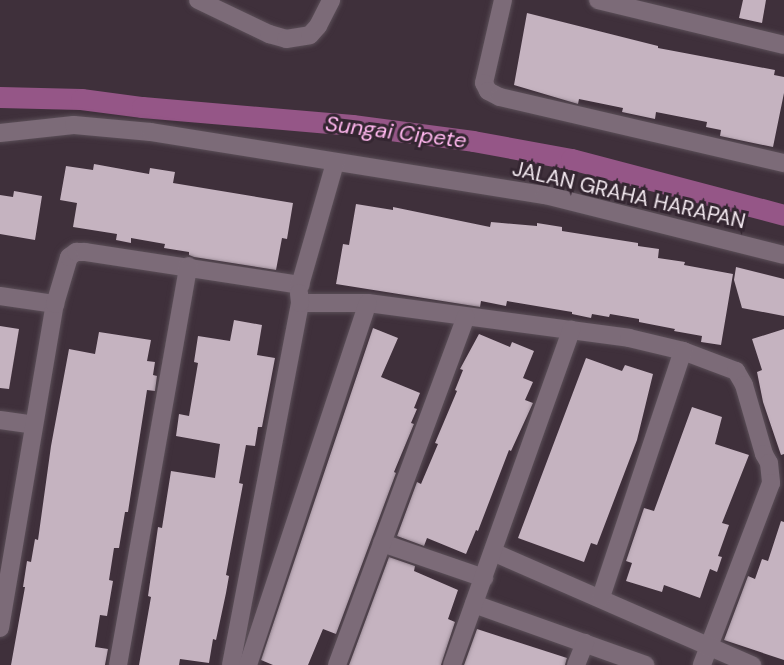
<!DOCTYPE html>
<style>
body{margin:0}
#map{position:relative;width:784px;height:665px;overflow:hidden;background:#3f303b;font-family:"DM Sans",sans-serif}
div>[style]{position:absolute}
[style*='--x']{left:calc(var(--x)*1px);top:calc(var(--y)*1px);width:calc(var(--w)*1px);rotate:calc(var(--a)*1deg)}
.canal>*{height:21px;margin:-10.5px;padding:0 10.5px;transform-origin:10.5px;border-radius:10.5px;background:#955687}
.building>*{inset:0;background:#c5b3c0}
.roads{filter:drop-shadow(0 0 2px #5b4f58) drop-shadow(0 0 2px #5b4f58)}
.street>*{height:18px;margin:-9px;padding:0 9px;transform-origin:9px;border-radius:9px;background:#7c6b78}
span{translate:-50% -50%;white-space:nowrap;text-align:center;line-height:1.15;-webkit-text-stroke:6px #342631;paint-order:stroke}
.street-label{font-size:21px;color:#f4eaf1}
.water-label{font-size:22px;color:#ffb7ee;font-style:italic}
</style>
<div id="map">
<div class="canal">
<i style="--x:0;--y:97;--w:81;--a:1.4"></i>
<i style="--x:81;--y:99;--w:62;--a:7.5"></i>
<i style="--x:142;--y:107;--w:211;--a:4.9"></i>
<i style="--x:352;--y:125;--w:122;--a:7.5"></i>
<i style="--x:473;--y:141;--w:100;--a:10.4"></i>
<i style="--x:571;--y:159;--w:220;--a:14.7"></i>
</div>
<div class="building">
<i style="clip-path:polygon(743px 0,766px 0,762px 23px,739px 18px)"></i>
<i style="clip-path:polygon(527px 13px,658px 46px,658px 48px,775px 70px,774px 75px,784px 77px,784px 93px,773px 147px,720px 136px,721px 130px,706px 127px,707px 122px,656px 112px,655px 119px,622px 112px,623px 108px,579px 99px,578px 104px,514px 85px)"></i>
<i style="clip-path:polygon(94px 164px,149px 174px,150px 168px,175px 172px,173px 183px,293px 203px,287px 239px,282px 238px,276px 270px,194px 257px,189px 255px,189px 252px,164px 248px,165px 244px,131px 238px,131px 243px,116px 240px,117px 234px,73px 227px,77px 203px,60px 200px,66px 166px,93px 170px)"></i>
<i style="clip-path:polygon(14px 191px,42px 196px,35px 240px,0 234px,0 195px,13px 197px)"></i>
<i style="clip-path:polygon(356px 204px,393px 210px,393px 207px,490px 227px,491px 222px,537px 226px,537px 223px,562px 227px,562px 231px,638px 243px,638px 246px,659px 249px,658px 258px,685px 262px,684px 265px,733px 274px,721px 345px,701px 342px,702px 336px,674px 331px,675px 329px,639px 322px,639px 319px,610px 314px,609px 317px,592px 314px,591px 318px,572px 314px,572px 312px,507px 301px,506px 306px,481px 301px,480px 307px,336px 284px,343px 244px,349px 245px)"></i>
<i style="clip-path:polygon(736px 267px,784px 279px,784px 316px,742px 308px,734px 280px)"></i>
<i style="clip-path:polygon(234px 320px,262px 325px,257px 355px,275px 358px,262px 427px,258px 427px,255px 446px,246px 445px,239px 483px,243px 484px,226px 575px,229px 576px,226px 593px,216px 640px,213px 639px,209px 663px,180px 659px,179px 665px,139px 665px,151px 597px,148px 596px,158px 527px,162px 528px,171px 471px,215px 478px,220px 444px,176px 436px,179px 414px,189px 416px,198px 363px,194px 362px,198px 336px,230px 341px)"></i>
<i style="clip-path:polygon(0 326px,19px 329px,9px 389px,0 388px)"></i>
<i style="clip-path:polygon(373px 328px,398px 338px,381px 377px,420px 393px,414px 408px,417px 409px,411px 423px,414px 424px,394px 472px,396px 473px,336px 634px,323px 629px,308px 665px,273px 665px,261px 660px)"></i>
<i style="clip-path:polygon(784px 329px,784px 454px,781px 455px,763px 402px,757px 372px,762px 370px,752px 339px)"></i>
<i style="clip-path:polygon(99px 332px,151px 340px,147px 361px,155px 362px,153px 375px,157px 376px,155px 391px,147px 390px,128px 512px,125px 512px,119px 548px,114px 548px,109px 580px,113px 581px,107px 616px,100px 615px,95px 647px,108px 649px,105px 665px,11px 665px,25px 587px,23px 587px,27px 561px,31px 562px,35px 539px,38px 540px,51px 446px,69px 349px,95px 354px)"></i>
<i style="clip-path:polygon(479px 334px,510px 347px,512px 342px,534px 351px,523px 378px,533px 382px,525px 400px,533px 403px,511px 451px,509px 450px,478px 531px,476px 530px,466px 554px,427px 538px,424px 546px,397px 536px,417px 482px,421px 484px,438px 444px,435px 443px,457px 391px,455px 390px,463px 370px,460px 369px)"></i>
<i style="clip-path:polygon(586px 358px,622px 371px,625px 365px,653px 374px,637px 440px,597px 545px,591px 543px,584px 562px,518px 538px)"></i>
<i style="clip-path:polygon(692px 407px,722px 417px,715px 444px,749px 455px,722px 523px,729px 525px,718px 556px,722px 557px,717px 572px,710px 569px,700px 598px,664px 585px,662px 592px,626px 581px,632px 563px,626px 561px,644px 508px,654px 511px)"></i>
<i style="clip-path:polygon(781px 521px,784px 522px,784px 660px,724px 640px,748px 576px,755px 579px,762px 559px,768px 561px)"></i>
<i style="clip-path:polygon(389px 557px,415px 566px,414px 571px,458px 590px,448px 619px,455px 622px,441px 665px,349px 665px)"></i>
<i style="clip-path:polygon(477px 629px,567px 658px,565px 665px,464px 665px)"></i>
</div>
<div class="roads">
<div class="street">
<i style="--x:198;--y:0;--w:79;--a:25.6"></i>
<i style="--x:269;--y:34;--w:18;--a:16"></i>
<i style="--x:286;--y:39;--w:24;--a:-9"></i>
<i style="--x:310;--y:35;--w:12;--a:-48"></i>
<i style="--x:318;--y:26;--w:29;--a:-63"></i>
<i style="--x:503;--y:0;--w:85;--a:102.9"></i>
<i style="--x:484;--y:83;--w:9;--a:63"></i>
<i style="--x:488;--y:91;--w:13;--a:27"></i>
<i style="--x:500;--y:97;--w:292;--a:13.1"></i>
<i style="--x:598;--y:0;--w:191;--a:13.6"></i>
<i style="--x:0;--y:133;--w:74;--a:-6.2"></i>
<i style="--x:74;--y:125;--w:77;--a:5.2"></i>
<i style="--x:151;--y:132;--w:399;--a:9.1"></i>
<i style="--x:545;--y:195;--w:246;--a:14.1"></i>
<i style="--x:0;--y:296;--w:56;--a:8.3"></i>
<i style="--x:300;--y:303;--w:68;--a:0"></i>
<i style="--x:368;--y:303;--w:263;--a:7.6"></i>
<i style="--x:629;--y:338;--w:56;--a:13.5"></i>
<i style="--x:683;--y:351;--w:57;--a:20.7"></i>
<i style="--x:736;--y:371;--w:16;--a:60"></i>
<i style="--x:744;--y:385;--w:72;--a:73.8"></i>
<i style="--x:764;--y:454;--w:10;--a:61"></i>
<i style="--x:769;--y:463;--w:20;--a:84"></i>
<i style="--x:771;--y:483;--w:195;--a:110.8"></i>
<i style="--x:0;--y:420;--w:34;--a:8"></i>
<i style="--x:382;--y:543;--w:108;--a:18.9"></i>
<i style="--x:493;--y:552;--w:283;--a:23.6"></i>
<i style="--x:601;--y:597;--w:259;--a:-71.6"></i>
<i style="--x:474;--y:604;--w:182;--a:19.6"></i>
<i style="--x:0;--y:628;--w:329;--a:-80.4"></i>
<i style="--x:55;--y:304;--w:49;--a:-73.4"></i>
<i style="--x:69;--y:257;--w:9;--a:-36"></i>
<i style="--x:76;--y:252;--w:9;--a:0"></i>
<i style="--x:85;--y:252;--w:218;--a:8.7"></i>
<i style="--x:300;--y:285;--w:127;--a:-74"></i>
<i style="--x:118;--y:665;--w:405;--a:-80"></i>
<i style="--x:231;--y:665;--w:369;--a:-79.2"></i>
<i style="--x:300;--y:303;--w:10;--a:-96"></i>
<i style="--x:248;--y:665;--w:381;--a:-71.7"></i>
<i style="--x:337;--y:665;--w:371;--a:-69.7"></i>
<i style="--x:452;--y:665;--w:356;--a:-70.4"></i>
<i style="--x:576;--y:665;--w:24;--a:-68"></i>
</div>
</div>
<div class="street-label">
<span style="left:629px;top:195px;rotate:13deg">JALAN GRAHA HARAPAN</span>
</div>
<div class="water-label">
<span style="left:396px;top:132px;rotate:7deg">Sungai Cipete</span>
</div>
</div>
